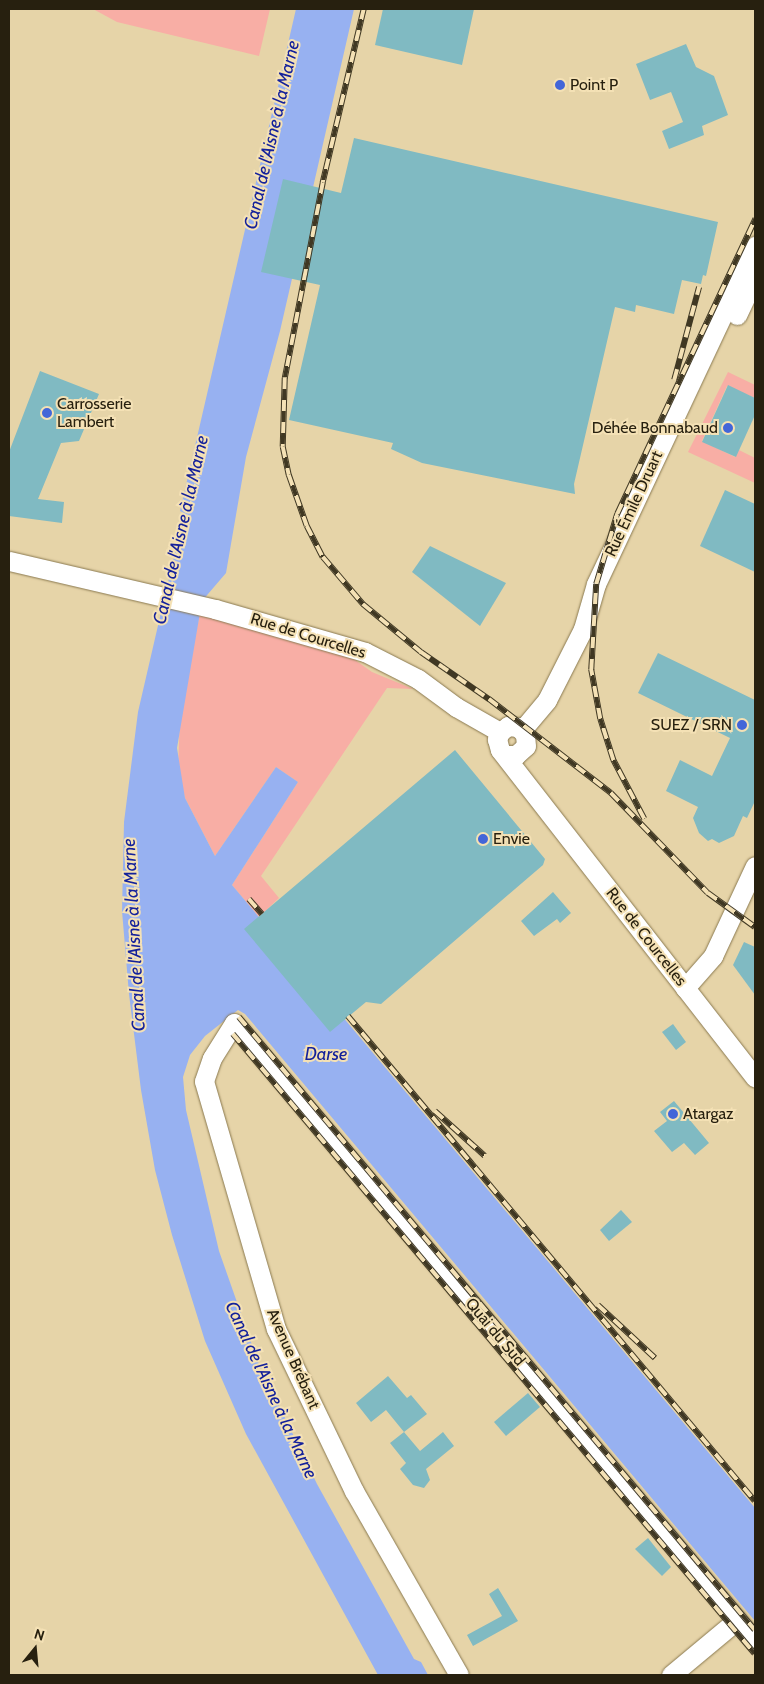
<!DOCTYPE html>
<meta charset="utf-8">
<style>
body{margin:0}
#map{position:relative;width:764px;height:1684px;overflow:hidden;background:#e6d4a8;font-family:Cabin,sans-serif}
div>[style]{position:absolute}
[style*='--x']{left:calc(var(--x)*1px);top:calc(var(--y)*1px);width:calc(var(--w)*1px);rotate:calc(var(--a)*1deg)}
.green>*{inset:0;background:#f8aea5}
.water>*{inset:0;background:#97b1f1}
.building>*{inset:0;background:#80bac2}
.roads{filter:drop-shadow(0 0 1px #8a7950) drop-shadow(0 0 1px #8a7950)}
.minor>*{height:19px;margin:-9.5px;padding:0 9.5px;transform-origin:9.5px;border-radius:9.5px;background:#fff}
.rail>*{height:5.5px;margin-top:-2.75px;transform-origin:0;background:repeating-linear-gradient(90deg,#f4e1b5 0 11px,#403823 0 22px);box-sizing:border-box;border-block:1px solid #403823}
.dots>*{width:14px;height:14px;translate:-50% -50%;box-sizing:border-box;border:2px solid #f4e1b5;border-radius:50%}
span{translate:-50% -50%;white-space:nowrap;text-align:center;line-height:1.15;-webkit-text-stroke:4px #f4e1b5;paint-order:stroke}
.poi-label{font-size:16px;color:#27200f}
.left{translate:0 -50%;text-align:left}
.right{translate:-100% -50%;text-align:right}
.street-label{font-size:16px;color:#27200f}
.water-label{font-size:18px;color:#14219b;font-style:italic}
.frame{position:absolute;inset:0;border:10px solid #27200f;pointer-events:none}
.north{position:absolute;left:10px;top:1624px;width:50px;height:50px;-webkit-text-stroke:4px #f4e1b5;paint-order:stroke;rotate:17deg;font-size:14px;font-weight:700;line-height:20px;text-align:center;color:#27200f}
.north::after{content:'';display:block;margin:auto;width:18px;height:22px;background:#27200f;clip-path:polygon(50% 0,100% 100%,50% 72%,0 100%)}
</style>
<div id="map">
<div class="green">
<i style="clip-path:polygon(93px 9px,270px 9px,259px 56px,117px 22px)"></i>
<i style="clip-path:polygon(728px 372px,755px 385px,755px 398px,727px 386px,702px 441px,735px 457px,739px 450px,755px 458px,755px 483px,688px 452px)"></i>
<i style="clip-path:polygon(200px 613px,267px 629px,355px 660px,372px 672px,413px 689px,387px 688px,261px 876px,279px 898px,259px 917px,232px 885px,298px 782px,276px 767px,215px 856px,185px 798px,178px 770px,180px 714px)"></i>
</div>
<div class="water">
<i style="clip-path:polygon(296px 9px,354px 9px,280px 331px,246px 457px,226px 573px,202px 601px,177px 748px,185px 798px,215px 856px,276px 767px,298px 782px,232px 885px,755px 1508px,755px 1621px,245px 1014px,238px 1010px,205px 1036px,190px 1055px,183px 1077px,186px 1110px,219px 1251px,258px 1362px,317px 1484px,414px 1659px,421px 1662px,428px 1675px,378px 1675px,246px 1434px,205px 1341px,172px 1235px,155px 1170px,141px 1090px,129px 994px,122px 911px,124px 822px,138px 712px,184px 513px,180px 511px)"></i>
</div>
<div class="building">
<i style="clip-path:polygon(383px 9px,474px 9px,462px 65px,375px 45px)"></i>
<i style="clip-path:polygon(686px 44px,696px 67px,714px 76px,728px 115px,702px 126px,704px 135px,669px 149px,662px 131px,683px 122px,671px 92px,650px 100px,636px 64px)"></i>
<i style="clip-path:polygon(354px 138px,718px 222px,706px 276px,703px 275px,701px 284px,682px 280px,674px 314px,636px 305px,635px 312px,615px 307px,574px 484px,575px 494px,422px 463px,391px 449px,393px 443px,289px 420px,320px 285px,261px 272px,283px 179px,341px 193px)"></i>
<i style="clip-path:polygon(40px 371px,99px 394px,79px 441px,61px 443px,38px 499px,64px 502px,62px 523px,9px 516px,9px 452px)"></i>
<i style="clip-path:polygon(728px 385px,755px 398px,755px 415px,736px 457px,702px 442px)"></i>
<i style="clip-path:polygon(725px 490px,755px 504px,755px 572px,700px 546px)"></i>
<i style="clip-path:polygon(430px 546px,506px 583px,480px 626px,412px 572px)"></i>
<i style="clip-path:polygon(658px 653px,755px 700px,755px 801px,747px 818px,743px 816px,734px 836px,719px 843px,712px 839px,708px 841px,699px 833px,693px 818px,698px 807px,666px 791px,680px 760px,712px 776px,730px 738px,638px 693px)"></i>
<i style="clip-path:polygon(455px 750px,545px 859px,543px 865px,381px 1004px,366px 1002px,330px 1032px,244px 929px)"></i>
<i style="clip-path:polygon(553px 892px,571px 913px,560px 923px,557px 919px,534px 936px,521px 921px)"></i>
<i style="clip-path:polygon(744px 942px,755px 947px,755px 995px,733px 965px)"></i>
<i style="clip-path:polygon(673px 1024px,686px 1042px,676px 1050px,662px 1032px)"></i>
<i style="clip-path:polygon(674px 1101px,709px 1143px,695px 1155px,684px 1143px,672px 1152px,654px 1131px,667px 1121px,660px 1112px)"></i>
<i style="clip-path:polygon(621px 1210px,632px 1222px,609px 1241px,600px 1230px)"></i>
<i style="clip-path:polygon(388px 1376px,407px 1398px,411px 1395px,427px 1414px,404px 1432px,386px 1410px,371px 1422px,356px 1403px)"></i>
<i style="clip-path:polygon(528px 1393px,540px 1407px,506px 1436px,494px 1422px)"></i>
<i style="clip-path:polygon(404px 1432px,420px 1451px,443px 1432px,454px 1446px,426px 1469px,430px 1480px,424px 1488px,413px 1485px,400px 1469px,406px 1463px,390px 1443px)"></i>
<i style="clip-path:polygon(648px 1538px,671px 1567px,662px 1576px,635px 1549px)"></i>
<i style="clip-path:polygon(498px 1588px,518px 1621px,473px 1646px,467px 1635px,502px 1616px,489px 1594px)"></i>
</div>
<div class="roads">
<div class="minor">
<i style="--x:737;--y:315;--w:42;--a:-64.7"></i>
<i style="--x:9;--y:561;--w:212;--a:13.1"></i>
<i style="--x:215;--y:609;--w:156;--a:16"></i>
<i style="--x:365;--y:652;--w:59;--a:27"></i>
<i style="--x:418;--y:679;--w:47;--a:36.4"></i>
<i style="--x:456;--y:707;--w:51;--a:29.6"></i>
<i style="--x:522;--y:730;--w:39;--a:-50"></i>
<i style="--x:547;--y:700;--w:80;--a:-63.1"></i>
<i style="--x:583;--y:629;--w:47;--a:-73.9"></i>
<i style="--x:596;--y:584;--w:374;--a:-64.8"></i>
<i style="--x:507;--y:755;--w:9;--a:0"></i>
<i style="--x:516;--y:755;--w:13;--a:-42"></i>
<i style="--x:526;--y:746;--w:12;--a:-95"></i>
<i style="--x:525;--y:734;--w:10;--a:-135"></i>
<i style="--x:518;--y:727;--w:10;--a:-174"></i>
<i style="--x:508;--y:726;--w:10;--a:143"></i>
<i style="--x:500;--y:732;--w:8;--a:113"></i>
<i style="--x:497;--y:739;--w:11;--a:75"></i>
<i style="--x:500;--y:750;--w:415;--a:52.1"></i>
<i style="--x:685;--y:988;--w:43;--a:-48.8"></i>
<i style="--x:713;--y:956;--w:99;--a:-65"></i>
<i style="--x:459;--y:1675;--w:212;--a:-119.7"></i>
<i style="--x:354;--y:1491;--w:180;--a:-115.7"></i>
<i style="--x:276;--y:1329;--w:258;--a:-106.2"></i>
<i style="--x:204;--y:1081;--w:24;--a:-71"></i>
<i style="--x:212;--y:1058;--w:41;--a:-57.8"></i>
<i style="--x:234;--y:1023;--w:808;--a:49.87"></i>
<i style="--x:671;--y:1675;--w:86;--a:-39.8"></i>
</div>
</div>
<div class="rail">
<i style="--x:364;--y:9;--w:179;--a:103.3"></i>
<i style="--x:323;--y:183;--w:199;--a:101"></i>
<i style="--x:285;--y:378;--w:69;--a:91.7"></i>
<i style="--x:283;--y:447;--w:29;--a:78"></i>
<i style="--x:289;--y:475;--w:54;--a:70.6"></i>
<i style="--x:307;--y:526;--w:35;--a:63"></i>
<i style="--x:323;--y:557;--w:62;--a:49.6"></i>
<i style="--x:363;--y:604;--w:75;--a:39.6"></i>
<i style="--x:421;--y:652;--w:83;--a:34.7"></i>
<i style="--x:489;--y:699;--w:154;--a:37.6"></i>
<i style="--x:611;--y:793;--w:139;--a:45.9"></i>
<i style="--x:708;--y:893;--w:58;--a:35.9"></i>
<i style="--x:674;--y:380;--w:96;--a:-75"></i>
<i style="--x:644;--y:819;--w:67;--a:-117.7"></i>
<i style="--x:613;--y:760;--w:43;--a:-107.6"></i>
<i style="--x:600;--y:719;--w:50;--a:-100.4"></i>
<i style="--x:591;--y:670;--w:86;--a:-86.7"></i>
<i style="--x:596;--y:584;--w:73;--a:-73.3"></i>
<i style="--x:617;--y:514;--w:326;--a:-64.9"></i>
<i style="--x:249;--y:899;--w:20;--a:49"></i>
<i style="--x:348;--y:1016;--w:633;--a:50"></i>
<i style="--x:239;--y:1017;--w:801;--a:49.91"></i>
<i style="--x:233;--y:1034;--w:810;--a:49.9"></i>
<i style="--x:435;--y:1111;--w:67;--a:42"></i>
<i style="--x:598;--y:1305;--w:78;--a:42.9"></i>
</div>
<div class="dots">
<i style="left:560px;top:85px;background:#4366d8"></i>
<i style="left:47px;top:413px;background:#4366d8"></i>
<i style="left:728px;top:428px;background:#4366d8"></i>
<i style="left:742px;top:725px;background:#4366d8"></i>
<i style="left:483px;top:839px;background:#4366d8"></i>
<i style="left:673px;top:1114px;background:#4366d8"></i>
</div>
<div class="poi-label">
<span class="left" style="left:570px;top:85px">Point P</span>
<span class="left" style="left:57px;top:413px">Carrosserie<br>Lambert</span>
<span class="right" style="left:718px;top:428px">Déhée Bonnabaud</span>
<span class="right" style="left:732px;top:725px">SUEZ / SRN</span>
<span class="left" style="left:493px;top:839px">Envie</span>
<span class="left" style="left:683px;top:1114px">Atargaz</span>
</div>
<div class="street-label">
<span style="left:634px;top:504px;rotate:-65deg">Rue Émile Druart</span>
<span style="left:308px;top:636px;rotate:17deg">Rue de Courcelles</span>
<span style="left:646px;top:937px;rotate:52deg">Rue de Courcelles</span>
<span style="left:495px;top:1332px;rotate:50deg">Quai du Sud</span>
<span style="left:293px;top:1359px;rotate:66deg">Avenue Brébant</span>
</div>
<div class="water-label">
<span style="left:272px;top:135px;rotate:-77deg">Canal de l'Aisne à la Marne</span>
<span style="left:181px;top:530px;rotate:-77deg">Canal de l'Aisne à la Marne</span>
<span style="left:134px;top:935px;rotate:-93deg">Canal de l'Aisne à la Marne</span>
<span style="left:326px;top:1054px">Darse</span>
<span style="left:271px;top:1390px;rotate:65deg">Canal de l'Aisne à la Marne</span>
</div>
<div class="frame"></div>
<div class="north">N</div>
</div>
